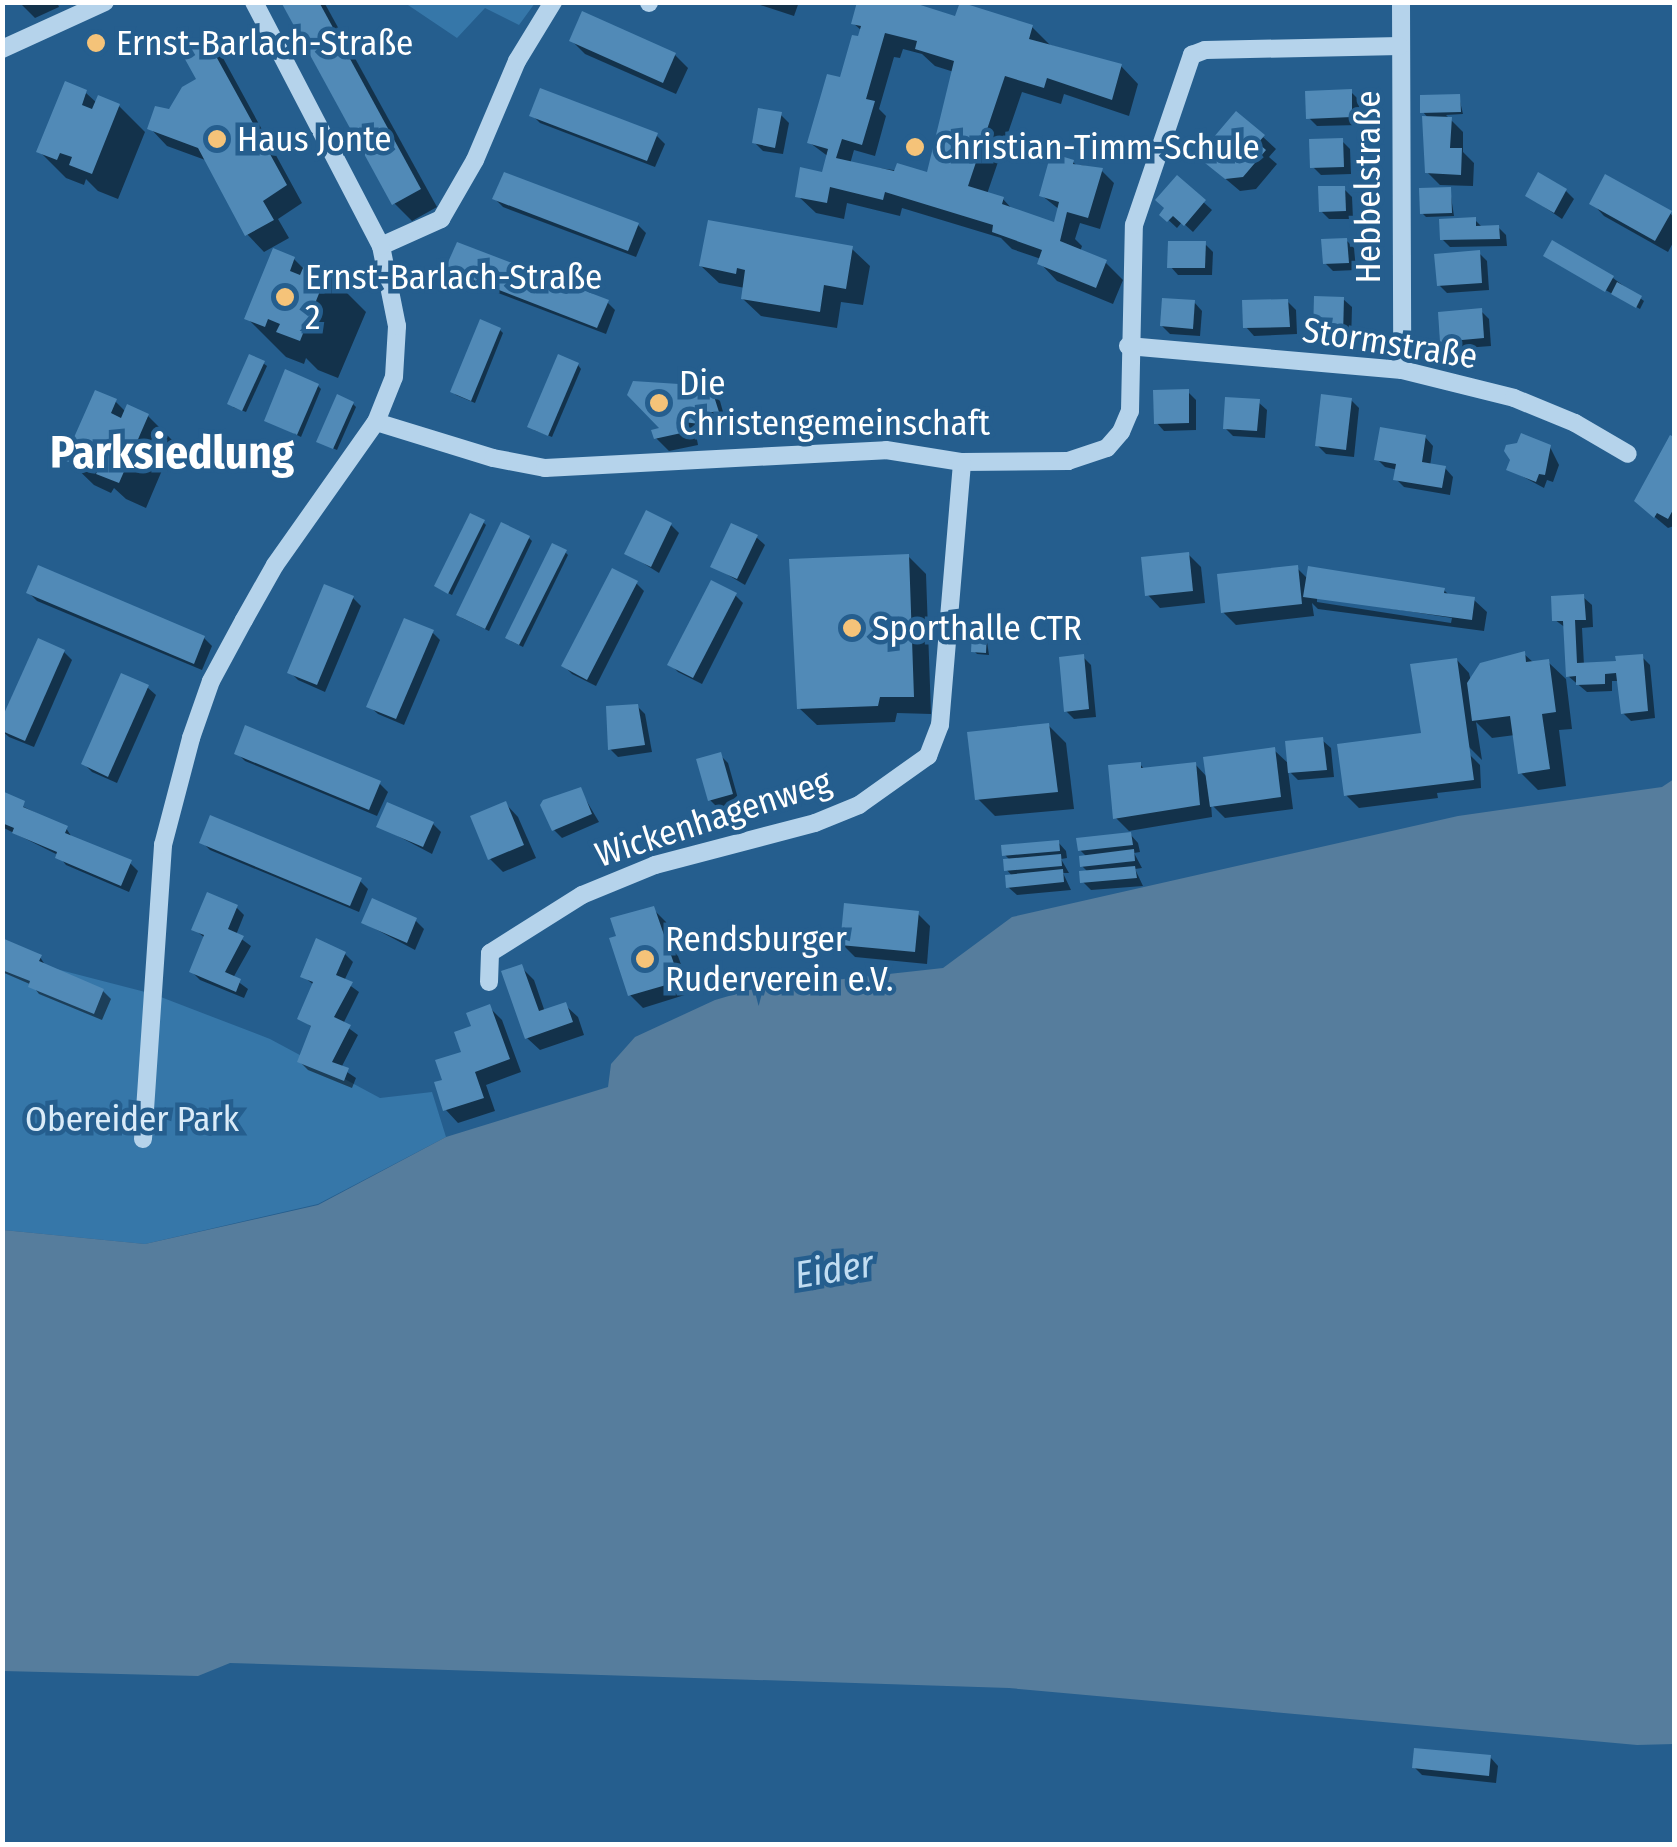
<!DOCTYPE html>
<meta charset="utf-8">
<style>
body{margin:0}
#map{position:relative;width:1677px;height:1847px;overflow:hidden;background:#255e8e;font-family:"Fira Sans Condensed",sans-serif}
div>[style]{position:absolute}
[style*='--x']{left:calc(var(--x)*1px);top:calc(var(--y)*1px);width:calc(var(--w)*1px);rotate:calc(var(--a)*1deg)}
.green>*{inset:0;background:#3677a9}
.water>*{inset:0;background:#567d9d}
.shadow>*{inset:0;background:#0007}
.building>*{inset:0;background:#518ab7}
.minor>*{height:18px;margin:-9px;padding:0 9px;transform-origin:9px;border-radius:9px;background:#b5d3eb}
.dots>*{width:28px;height:28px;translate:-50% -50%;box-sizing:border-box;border:5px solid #255e8e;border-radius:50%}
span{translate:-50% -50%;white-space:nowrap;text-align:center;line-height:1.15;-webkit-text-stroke:9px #255e8e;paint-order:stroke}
.poi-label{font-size:35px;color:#fff}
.left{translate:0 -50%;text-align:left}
.street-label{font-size:35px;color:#fff}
.park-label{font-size:35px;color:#daebf8}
.water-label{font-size:38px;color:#c1ddf2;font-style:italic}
.district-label{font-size:45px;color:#fff;font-weight:700}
.frame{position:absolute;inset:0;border:5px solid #fff;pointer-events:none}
</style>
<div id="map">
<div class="green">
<i style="clip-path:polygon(405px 3px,535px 3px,519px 25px,485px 8px,457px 38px)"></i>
<i style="clip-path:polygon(2px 955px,153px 994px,270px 1039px,380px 1098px,432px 1092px,446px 1137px,318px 1204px,145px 1244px,3px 1230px)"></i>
</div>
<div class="water">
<i style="clip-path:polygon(1674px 779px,1674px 1744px,1637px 1745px,1009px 1688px,230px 1663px,198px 1676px,3px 1671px,3px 1230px,145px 1244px,318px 1205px,446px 1137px,608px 1087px,611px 1064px,635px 1037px,715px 1000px,753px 989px,943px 968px,1012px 917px,1458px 816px,1662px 787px)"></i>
</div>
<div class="shadow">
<i style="clip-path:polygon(19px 2px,57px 2px,59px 7px,35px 18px)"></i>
<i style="clip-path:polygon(284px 2px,324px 2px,437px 207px,412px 221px,394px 203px)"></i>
<i style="clip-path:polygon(751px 2px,799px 2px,794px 16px)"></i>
<i style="clip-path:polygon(evenodd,957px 19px,1032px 27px,1050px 45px,1121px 66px,1138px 84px,1129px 116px,1064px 94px,1061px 104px,1022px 92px,987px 194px,1003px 199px,1014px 211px,1056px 225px,1060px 210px,1041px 195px,1073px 162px,1080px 169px,1081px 165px,1101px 170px,1114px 183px,1100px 229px,1080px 223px,1075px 239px,1082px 246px,1080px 252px,1105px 262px,1123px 280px,1113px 304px,1057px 281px,1040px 263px,1041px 259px,1012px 249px,1001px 238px,902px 208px,900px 216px,847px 203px,844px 219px,816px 213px,798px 196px,824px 174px,829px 157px,810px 143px,860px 39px,862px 31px,853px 23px,957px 19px,903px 49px,922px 54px,935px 66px,954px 72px,929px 175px,850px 164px,854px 150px,875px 156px,886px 116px,879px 109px,894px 57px,900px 58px,903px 49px)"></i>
<i style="clip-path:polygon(205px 41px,223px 58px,302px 203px,278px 219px,289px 238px,264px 252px,247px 234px,208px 161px,167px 146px,150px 128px,199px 80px)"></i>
<i style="clip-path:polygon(572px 41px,675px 55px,688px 68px,676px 94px,585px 54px)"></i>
<i style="clip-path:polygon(1351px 92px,1359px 100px,1359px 125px,1317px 126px,1309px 118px)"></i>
<i style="clip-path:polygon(86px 93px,97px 103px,119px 106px,145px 132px,118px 199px,98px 191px,86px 179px,84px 185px,66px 178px,39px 151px)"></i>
<i style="clip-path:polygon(1459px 97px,1463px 114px,1446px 115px,1463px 132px,1463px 152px,1474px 163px,1473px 186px,1440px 185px,1427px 172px,1429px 119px,1423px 112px)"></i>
<i style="clip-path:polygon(780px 114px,789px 123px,783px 154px,763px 151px,754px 142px)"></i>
<i style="clip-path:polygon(532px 115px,657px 136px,665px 144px,655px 167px,540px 123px)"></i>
<i style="clip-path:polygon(1263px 137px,1276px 149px,1269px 157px,1277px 164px,1256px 189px,1240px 191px,1221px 175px)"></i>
<i style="clip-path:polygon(1342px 141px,1350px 149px,1351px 174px,1321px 175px,1313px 167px)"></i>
<i style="clip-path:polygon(1177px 178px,1212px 210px,1193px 232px,1182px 222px,1177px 228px,1162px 214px)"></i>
<i style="clip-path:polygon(1344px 189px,1352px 197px,1353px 219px,1329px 219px,1321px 211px)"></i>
<i style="clip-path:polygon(1450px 190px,1454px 216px,1426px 217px,1422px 213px)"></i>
<i style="clip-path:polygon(1566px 191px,1574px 199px,1562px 219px,1528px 196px)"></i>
<i style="clip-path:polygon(495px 199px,638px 225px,646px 233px,636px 257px,503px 207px)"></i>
<i style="clip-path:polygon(1592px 203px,1670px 213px,1674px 218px,1674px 241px,1668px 252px,1604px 216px)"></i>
<i style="clip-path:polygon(1475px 220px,1483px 228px,1498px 227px,1506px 235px,1507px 246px,1450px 247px,1442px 239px)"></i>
<i style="clip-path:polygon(1346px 240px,1354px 248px,1356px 270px,1333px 271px,1325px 263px)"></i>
<i style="clip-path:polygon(1205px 244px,1213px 252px,1212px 275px,1178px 275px,1170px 266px)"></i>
<i style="clip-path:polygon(852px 249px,870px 266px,863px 305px,841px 302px,837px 328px,761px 316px,743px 299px,745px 288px,719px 283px,701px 266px)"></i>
<i style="clip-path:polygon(1479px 253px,1487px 261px,1489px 290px,1447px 293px,1439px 285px)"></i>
<i style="clip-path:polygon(294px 259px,305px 270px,327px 273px,366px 312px,338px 378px,318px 370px,306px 358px,304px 364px,286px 357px,247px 318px)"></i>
<i style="clip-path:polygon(1549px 259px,1613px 278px,1644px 301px,1640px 309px)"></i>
<i style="clip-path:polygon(448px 269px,607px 302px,615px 310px,606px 334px,456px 277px)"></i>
<i style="clip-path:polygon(1343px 299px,1352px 307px,1351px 343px,1324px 342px,1315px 334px)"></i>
<i style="clip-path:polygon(1287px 301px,1296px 310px,1297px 334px,1254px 336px,1246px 327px)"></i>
<i style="clip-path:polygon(1194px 302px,1202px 311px,1200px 336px,1170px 334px,1162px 326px)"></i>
<i style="clip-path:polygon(1481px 311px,1489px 319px,1491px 346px,1451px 349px,1443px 341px)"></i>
<i style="clip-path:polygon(500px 330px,503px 333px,475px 403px,456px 395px,453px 392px)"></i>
<i style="clip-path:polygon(263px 363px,267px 366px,246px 412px,233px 407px)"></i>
<i style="clip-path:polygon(578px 365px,581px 369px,552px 437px,534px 430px)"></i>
<i style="clip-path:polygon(318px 386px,321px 389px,301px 437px,267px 420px)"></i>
<i style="clip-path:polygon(678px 387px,684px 393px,711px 393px,720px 401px,725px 419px,719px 420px,716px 432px,695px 429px,698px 445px,669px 451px,656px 438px)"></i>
<i style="clip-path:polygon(1187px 391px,1196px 400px,1196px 430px,1164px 431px,1156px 422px)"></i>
<i style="clip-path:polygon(1351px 400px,1359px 408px,1354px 457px,1326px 454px,1318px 446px)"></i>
<i style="clip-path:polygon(115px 401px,126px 412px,148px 416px,174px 442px,146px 508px,126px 499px,114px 488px,111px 493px,94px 485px,67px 459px)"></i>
<i style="clip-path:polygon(1258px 402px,1267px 410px,1265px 438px,1233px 436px,1225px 428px)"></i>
<i style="clip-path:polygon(353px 404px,356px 407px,337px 450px,323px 444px)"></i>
<i style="clip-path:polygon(1425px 437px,1433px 446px,1430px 466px,1445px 468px,1453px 477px,1450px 495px,1404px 487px,1396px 479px,1398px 470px,1385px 467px,1377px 459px)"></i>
<i style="clip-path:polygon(1671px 438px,1674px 526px,1668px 528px,1650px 513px)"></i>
<i style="clip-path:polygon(1550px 447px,1559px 465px,1553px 482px,1547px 480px,1544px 488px,1509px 469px)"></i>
<i style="clip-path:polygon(483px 522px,486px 525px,452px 595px,440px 589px)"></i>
<i style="clip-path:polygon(671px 525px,679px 533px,659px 573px,627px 553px)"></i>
<i style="clip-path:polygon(756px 537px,765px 545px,745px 585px,713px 566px)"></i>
<i style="clip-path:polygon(529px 538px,532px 541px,489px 631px,462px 618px,459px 615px)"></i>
<i style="clip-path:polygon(565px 552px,568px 555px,523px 647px,511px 641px)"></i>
<i style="clip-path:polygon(1188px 554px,1201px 567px,1205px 603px,1160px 608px,1148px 595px)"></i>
<i style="clip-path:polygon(908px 556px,926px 574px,931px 714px,897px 713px,895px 722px,817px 725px,799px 708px)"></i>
<i style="clip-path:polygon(evenodd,1297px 568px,1308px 579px,1444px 590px,1450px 596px,1474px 600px,1487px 612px,1484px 631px,1318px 609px,1312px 603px,1314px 616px,1236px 625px,1223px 612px,1297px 568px,1317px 597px,1452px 618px,1451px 623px,1317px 602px,1317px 597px)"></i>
<i style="clip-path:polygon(636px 583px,644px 591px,596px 686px,572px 674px,564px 666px)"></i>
<i style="clip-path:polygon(29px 593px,204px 638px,212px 646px,202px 670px,37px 601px)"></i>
<i style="clip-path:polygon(735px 595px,743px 603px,702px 684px,678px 672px,670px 664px)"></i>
<i style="clip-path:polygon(1583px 597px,1592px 605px,1593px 627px,1582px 628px,1584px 665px,1619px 664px,1642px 657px,1650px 665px,1655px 718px,1631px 721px,1623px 713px,1620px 681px,1612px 681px,1612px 691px,1587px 692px,1568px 676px,1566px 628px,1555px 620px)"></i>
<i style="clip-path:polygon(353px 598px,361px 606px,325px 692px,298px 680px,290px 672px)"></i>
<i style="clip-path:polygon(432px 632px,440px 640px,404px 725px,378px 714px,369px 706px)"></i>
<i style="clip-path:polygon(986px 635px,989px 655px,977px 654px,974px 651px)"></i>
<i style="clip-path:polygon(64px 652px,72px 660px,34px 747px,9px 737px,2px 731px)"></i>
<i style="clip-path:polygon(1524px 654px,1534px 663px,1548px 662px,1566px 679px,1572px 729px,1559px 730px,1566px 786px,1538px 790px,1521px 773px,1515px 735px,1492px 738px,1476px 722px,1482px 760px,1468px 746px,1468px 753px,1480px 765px,1481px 788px,1437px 793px,1438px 798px,1359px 808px,1346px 795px,1423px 736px,1457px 660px,1469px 673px,1471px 682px)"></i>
<i style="clip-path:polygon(1083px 657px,1091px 665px,1096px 717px,1074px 719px,1066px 711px)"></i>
<i style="clip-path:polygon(147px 687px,156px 695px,117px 783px,92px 772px,84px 764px)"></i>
<i style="clip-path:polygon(637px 706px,645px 714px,652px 752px,618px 757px,610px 749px)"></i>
<i style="clip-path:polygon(1048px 725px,1066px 743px,1074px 809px,995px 816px,978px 799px)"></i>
<i style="clip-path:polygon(1322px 740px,1331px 748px,1334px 777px,1298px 780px,1288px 770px,1293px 809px,1225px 818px,1211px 804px,1212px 817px,1129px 831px,1116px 818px,1140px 764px,1145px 770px,1195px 764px,1208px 778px,1274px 750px,1290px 765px)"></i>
<i style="clip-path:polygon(237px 753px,380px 784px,388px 792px,377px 816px,245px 761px)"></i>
<i style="clip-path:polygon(720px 755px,728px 763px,739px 802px,718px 808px,710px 800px)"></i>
<i style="clip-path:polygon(580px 790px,599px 822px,562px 838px,554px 830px)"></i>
<i style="clip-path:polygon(2px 796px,66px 828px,73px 839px,130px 863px,138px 871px,129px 892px,66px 865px,58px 855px,2px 827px)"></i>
<i style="clip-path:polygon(506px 804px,518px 817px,536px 858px,503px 872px,490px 859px)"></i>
<i style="clip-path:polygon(433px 824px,441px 832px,432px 854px,379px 826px)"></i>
<i style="clip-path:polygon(1130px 834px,1138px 843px,1140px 852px,1134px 853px,1142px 868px,1135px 869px,1143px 886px,1091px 890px,1083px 882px,1089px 873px,1082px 866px,1087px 857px,1080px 850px)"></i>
<i style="clip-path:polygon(202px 842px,360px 881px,368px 889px,359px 912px,210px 850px)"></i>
<i style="clip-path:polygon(1058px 842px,1066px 851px,1067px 858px,1061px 859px,1069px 873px,1063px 873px,1071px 890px,1017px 895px,1008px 887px,1013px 877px,1006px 869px,1011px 861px,1005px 855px)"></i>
<i style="clip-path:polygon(236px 907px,244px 915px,236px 935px,251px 946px,233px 978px,248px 989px,244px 998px,200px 980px,192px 972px,205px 938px,194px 929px)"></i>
<i style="clip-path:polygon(653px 909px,666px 922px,691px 993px,643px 1008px,630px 995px)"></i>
<i style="clip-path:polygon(917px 913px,930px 926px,927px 964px,855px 957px,842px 944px)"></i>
<i style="clip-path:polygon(416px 921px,424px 929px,415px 950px,364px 923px)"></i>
<i style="clip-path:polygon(2px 935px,6px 942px,40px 957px,47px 968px,103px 991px,111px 999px,102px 1020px,39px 994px,32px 985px,2px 972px)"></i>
<i style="clip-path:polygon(345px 954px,353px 962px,344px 981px,359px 992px,343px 1024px,358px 1035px,341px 1068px,356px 1078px,352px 1088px,308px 1070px,300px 1062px,313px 1028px,300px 1018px,315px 986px,303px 976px)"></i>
<i style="clip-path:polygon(521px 967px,534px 980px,545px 1012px,565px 1005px,578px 1017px,584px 1035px,540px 1050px,527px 1038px)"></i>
<i style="clip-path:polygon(489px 1007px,502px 1020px,521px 1072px,486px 1085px,495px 1111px,458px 1123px,446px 1110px,445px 1081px)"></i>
<i style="clip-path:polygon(1490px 1757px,1498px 1766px,1496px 1783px,1422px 1775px,1414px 1767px)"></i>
</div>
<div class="building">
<i style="clip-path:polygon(281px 2px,319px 2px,421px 189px,392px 205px)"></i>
<i style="clip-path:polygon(evenodd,857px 2px,911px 2px,955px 16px,960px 2px,1033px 25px,1029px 39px,1122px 64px,1112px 100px,1047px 78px,1044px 88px,1005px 76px,968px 186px,1004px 197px,1002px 204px,1054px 222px,1059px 202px,1039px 196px,1051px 153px,1074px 160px,1073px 164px,1103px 168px,1088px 218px,1067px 212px,1060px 241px,1107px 260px,1096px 288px,1037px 264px,1042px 250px,992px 232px,993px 225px,885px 192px,883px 200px,830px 187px,827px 203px,795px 197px,800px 167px,822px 172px,828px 149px,807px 143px,827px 74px,840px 77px,852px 35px,858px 36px,861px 26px,851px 24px,857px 2px,885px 33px,917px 41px,915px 49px,954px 61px,927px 172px,897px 163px,894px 171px,836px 158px,842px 139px,862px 145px,875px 101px,866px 99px,885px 33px)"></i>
<i style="clip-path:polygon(582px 11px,676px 53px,663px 83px,569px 41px)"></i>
<i style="clip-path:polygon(206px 38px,287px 185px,263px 201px,274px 220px,245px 236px,198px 148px,147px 129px,155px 106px,169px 109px,182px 87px,196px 79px,181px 52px)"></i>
<i style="clip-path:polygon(65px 81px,87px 90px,82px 105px,92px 109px,98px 95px,120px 104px,92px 174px,69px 165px,72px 157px,60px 153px,57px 160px,36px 152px)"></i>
<i style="clip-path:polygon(540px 88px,658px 133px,647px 161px,529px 116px)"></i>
<i style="clip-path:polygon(1352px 89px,1352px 117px,1306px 119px,1305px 91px)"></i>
<i style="clip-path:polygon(1460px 94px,1461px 112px,1420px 113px,1420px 95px)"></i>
<i style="clip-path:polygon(758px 108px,782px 112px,775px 148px,752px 143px)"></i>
<i style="clip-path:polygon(1236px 111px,1265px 135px,1258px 143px,1266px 150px,1243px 177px,1225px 179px,1205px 163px,1220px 144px,1213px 138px)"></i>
<i style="clip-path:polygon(1422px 116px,1452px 117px,1450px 148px,1462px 148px,1461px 175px,1425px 173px)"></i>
<i style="clip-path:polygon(1343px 138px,1344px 167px,1310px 168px,1309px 139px)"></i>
<i style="clip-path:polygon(504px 172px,639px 223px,628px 251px,492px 199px)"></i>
<i style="clip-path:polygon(1538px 172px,1567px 189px,1554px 213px,1525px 196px)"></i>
<i style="clip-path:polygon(1605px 174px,1672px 211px,1655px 241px,1589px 204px)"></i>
<i style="clip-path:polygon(1177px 175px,1206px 200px,1184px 226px,1173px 216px,1167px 222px,1159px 215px,1164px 208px,1155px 200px)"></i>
<i style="clip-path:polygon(1318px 186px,1345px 186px,1346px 211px,1319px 212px)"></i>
<i style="clip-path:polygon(1451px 187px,1452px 213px,1420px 214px,1419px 188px)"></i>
<i style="clip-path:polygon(1476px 217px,1476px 226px,1499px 225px,1500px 239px,1440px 240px,1439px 219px)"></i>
<i style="clip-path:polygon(708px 220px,853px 246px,846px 289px,824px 285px,820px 312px,741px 299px,745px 270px,737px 268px,736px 274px,699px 266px)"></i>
<i style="clip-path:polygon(1347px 238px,1349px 263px,1323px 264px,1321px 239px)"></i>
<i style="clip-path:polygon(1552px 240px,1614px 276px,1605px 292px,1543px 256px)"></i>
<i style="clip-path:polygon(1168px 241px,1206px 241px,1205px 268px,1167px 268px)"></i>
<i style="clip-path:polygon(457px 242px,609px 300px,597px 328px,445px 269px)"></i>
<i style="clip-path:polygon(273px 248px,295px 257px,290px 271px,300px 275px,306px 261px,328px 271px,300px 341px,276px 332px,280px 324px,268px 319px,265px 327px,244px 319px)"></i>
<i style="clip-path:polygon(1480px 250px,1482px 283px,1437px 286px,1434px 254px)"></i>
<i style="clip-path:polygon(1617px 282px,1642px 296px,1636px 308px,1611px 294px)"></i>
<i style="clip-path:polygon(1314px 296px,1344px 297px,1343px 336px,1313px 335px)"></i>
<i style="clip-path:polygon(1162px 298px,1195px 300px,1193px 329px,1160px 326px)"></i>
<i style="clip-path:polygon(1288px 299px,1290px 327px,1243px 328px,1242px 300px)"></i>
<i style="clip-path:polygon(1482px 308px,1484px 338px,1440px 342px,1438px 312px)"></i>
<i style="clip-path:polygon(480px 319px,501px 328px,471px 401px,450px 392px)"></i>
<i style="clip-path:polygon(249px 354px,265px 361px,242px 411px,227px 404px)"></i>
<i style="clip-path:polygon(558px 354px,579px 363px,548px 436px,527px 427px)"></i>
<i style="clip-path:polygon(285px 369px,319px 384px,297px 435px,264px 421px)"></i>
<i style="clip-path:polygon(633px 381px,679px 384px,680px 391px,712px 390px,719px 412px,711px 412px,709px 425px,683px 422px,686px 432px,654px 439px,651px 430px,659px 428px,627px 395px)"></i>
<i style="clip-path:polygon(1189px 389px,1189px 423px,1154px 424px,1153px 390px)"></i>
<i style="clip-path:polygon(95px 390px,117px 399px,111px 413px,121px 418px,127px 404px,149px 414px,119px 483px,96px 474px,100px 466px,88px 461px,85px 469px,64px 460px)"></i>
<i style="clip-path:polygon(337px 394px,354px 402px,333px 449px,316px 442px)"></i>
<i style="clip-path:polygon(1321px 394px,1352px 398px,1346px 450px,1315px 446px)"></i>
<i style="clip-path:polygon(1225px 397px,1260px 399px,1257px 431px,1223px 429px)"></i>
<i style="clip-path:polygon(1380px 427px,1426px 435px,1422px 462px,1446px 466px,1442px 488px,1393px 480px,1396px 464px,1374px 460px)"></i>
<i style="clip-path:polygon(1521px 433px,1551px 445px,1545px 475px,1539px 474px,1536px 482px,1506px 470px,1510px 460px,1504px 451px,1506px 445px,1517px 443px)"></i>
<i style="clip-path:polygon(1670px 435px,1674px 437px,1674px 508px,1668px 519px,1657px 513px,1654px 518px,1634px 501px)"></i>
<i style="clip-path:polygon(646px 510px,672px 523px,651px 567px,624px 554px)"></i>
<i style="clip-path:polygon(470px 513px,485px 520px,448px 594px,434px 586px)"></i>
<i style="clip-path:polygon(501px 522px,530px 536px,485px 629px,456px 615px)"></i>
<i style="clip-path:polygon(731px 523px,758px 535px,737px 579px,710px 567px)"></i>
<i style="clip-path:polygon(552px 543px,567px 550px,519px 645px,505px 638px)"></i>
<i style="clip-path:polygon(1189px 552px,1193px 591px,1145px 596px,1141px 557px)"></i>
<i style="clip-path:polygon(909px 554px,914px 697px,880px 697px,878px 706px,797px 709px,789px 559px)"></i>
<i style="clip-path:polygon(38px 565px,205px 636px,194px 664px,26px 593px)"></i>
<i style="clip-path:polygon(1298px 565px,1302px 604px,1221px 613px,1217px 574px)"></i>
<i style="clip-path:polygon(1308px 566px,1445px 588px,1444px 593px,1475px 597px,1472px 620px,1303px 597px)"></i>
<i style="clip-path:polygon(612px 568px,638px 581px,587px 680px,561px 666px)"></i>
<i style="clip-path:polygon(711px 580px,737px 593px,693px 678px,667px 665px)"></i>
<i style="clip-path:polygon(324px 584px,354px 596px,317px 685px,287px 673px)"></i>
<i style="clip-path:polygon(1584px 594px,1586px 620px,1575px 620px,1577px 663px,1616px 661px,1615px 656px,1643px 654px,1648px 711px,1621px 714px,1616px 673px,1605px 674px,1605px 684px,1576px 685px,1576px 676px,1566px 677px,1563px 621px,1552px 621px,1551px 596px)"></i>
<i style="clip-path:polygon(404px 618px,434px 630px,396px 719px,366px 707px)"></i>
<i style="clip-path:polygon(972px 632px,987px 632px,986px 653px,971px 652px)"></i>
<i style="clip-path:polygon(38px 638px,65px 650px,25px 741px,2px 731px,2px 718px)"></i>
<i style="clip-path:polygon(1525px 651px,1526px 662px,1549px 659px,1556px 712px,1542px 714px,1550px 769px,1518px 774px,1510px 716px,1472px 721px,1467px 683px,1480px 663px)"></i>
<i style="clip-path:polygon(1084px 654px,1089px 709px,1064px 712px,1059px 657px)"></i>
<i style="clip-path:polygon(1457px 658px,1474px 780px,1344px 796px,1337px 744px,1421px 733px,1410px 664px)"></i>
<i style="clip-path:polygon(121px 673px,149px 685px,108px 777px,81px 764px)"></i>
<i style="clip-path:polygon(638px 704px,645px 745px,608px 750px,606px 706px)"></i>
<i style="clip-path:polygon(1049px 723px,1058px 792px,975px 800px,967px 732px)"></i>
<i style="clip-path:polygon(245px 725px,381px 781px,369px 810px,234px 754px)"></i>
<i style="clip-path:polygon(1323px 737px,1327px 770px,1288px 773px,1285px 741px)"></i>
<i style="clip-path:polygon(1275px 747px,1281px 797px,1210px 807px,1203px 757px)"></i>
<i style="clip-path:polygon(721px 752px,733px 794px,708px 801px,696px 759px)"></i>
<i style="clip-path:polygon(1141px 762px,1141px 768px,1196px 762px,1200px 805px,1113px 819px,1108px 765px)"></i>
<i style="clip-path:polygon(581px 787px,592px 814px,552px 831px,540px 805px,543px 800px)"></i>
<i style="clip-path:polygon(2px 791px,25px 801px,23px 807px,68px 826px,65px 833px,132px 860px,121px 886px,55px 858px,57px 852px,12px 833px,14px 828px,2px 823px)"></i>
<i style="clip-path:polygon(506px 801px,524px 845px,488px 860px,470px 816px)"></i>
<i style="clip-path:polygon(387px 802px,434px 822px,423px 847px,376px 827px)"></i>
<i style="clip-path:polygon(210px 815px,362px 878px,350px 906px,199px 843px)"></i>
<i style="clip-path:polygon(1131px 832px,1133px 845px,1078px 851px,1076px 838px)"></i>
<i style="clip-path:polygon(1059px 840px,1060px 851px,1002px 856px,1001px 845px)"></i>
<i style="clip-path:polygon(1134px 849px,1135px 861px,1080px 867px,1079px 856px)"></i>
<i style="clip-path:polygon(1061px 854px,1062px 866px,1004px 871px,1003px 859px)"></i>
<i style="clip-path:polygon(1135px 866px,1137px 878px,1080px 883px,1079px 871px)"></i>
<i style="clip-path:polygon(1063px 869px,1064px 882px,1006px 888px,1005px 875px)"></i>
<i style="clip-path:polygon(207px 892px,238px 905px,228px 929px,244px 936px,225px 972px,241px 979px,236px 992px,189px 972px,204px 935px,191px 930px)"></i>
<i style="clip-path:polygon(372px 898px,417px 918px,407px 943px,361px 923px)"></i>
<i style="clip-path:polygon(844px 903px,919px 911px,915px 952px,840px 945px)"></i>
<i style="clip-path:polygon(654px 906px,680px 981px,628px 996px,609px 938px,616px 936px,610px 918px)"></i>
<i style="clip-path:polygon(2px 938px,42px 955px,39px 961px,104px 989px,94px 1014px,28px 987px,30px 981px,2px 970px)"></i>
<i style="clip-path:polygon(316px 938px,346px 952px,336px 975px,353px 982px,334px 1017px,351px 1025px,332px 1062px,349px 1068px,344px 1081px,297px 1062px,311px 1026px,297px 1019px,313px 982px,300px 977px)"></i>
<i style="clip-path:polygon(522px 964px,539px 1011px,566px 1002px,573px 1022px,525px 1039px,501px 971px)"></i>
<i style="clip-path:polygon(490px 1004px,510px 1059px,475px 1072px,484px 1098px,443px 1111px,434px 1082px,442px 1080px,435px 1060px,461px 1052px,454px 1032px,471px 1026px,466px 1013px)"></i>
<i style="clip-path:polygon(1414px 1748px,1491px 1755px,1489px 1776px,1412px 1768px)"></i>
</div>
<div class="minor">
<i style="--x:649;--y:2;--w:1;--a:90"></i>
<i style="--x:1401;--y:2;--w:368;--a:89.8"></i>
<i style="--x:2;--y:49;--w:113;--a:-24.5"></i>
<i style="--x:381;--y:246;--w:66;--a:-24.2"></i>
<i style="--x:441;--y:219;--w:68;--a:-60"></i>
<i style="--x:475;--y:160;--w:108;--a:-67"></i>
<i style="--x:517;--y:61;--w:69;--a:-58.6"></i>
<i style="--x:1128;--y:346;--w:275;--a:5"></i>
<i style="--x:1402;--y:370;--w:115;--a:14"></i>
<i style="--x:1514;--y:398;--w:66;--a:22.3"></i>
<i style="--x:1575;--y:423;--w:61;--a:30.3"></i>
<i style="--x:376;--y:422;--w:122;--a:17.1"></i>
<i style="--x:493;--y:458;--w:53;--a:10.9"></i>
<i style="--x:545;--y:468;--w:341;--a:-3"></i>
<i style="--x:886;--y:450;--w:77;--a:9"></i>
<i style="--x:962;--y:462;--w:106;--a:-0.5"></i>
<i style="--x:1068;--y:461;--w:41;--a:-18.4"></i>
<i style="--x:1107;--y:448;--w:21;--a:-49"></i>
<i style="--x:1121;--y:432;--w:23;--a:-67"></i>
<i style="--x:1130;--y:411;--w:186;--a:-88.8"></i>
<i style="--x:1134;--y:225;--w:180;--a:-71.2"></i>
<i style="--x:1192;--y:55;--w:14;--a:-21"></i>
<i style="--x:1205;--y:50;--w:195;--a:-1.2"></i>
<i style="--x:489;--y:982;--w:29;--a:-88"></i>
<i style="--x:490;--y:953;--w:109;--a:-32.2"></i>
<i style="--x:582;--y:895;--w:79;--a:-22.3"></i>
<i style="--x:655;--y:865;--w:165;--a:-14.7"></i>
<i style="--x:815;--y:823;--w:48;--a:-22.2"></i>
<i style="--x:859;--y:805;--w:85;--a:-35.4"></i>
<i style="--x:928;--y:756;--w:33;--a:-69"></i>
<i style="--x:940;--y:725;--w:264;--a:-85.2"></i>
<i style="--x:143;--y:1139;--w:295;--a:-86.1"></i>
<i style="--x:163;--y:845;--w:111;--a:-75.3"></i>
<i style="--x:191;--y:738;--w:60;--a:-70.7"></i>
<i style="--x:211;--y:681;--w:69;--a:-61.6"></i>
<i style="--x:244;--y:620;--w:63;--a:-60.6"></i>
<i style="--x:275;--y:565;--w:175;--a:-54.8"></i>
<i style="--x:376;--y:422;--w:48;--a:-68.2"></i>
<i style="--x:394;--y:377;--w:51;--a:-86.6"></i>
<i style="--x:397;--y:326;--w:82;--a:-101.3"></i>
<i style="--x:381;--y:246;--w:275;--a:-117.5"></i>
</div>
<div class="dots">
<i style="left:96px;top:43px;background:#f5c379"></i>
<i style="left:217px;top:139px;background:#f5c379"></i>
<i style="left:915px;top:147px;background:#f5c379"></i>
<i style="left:285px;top:297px;background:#f5c379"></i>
<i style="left:659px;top:403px;background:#f5c379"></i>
<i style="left:852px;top:628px;background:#f5c379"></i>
<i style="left:645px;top:959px;background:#f5c379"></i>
</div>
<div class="poi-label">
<span class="left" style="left:116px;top:43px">Ernst-Barlach-Straße</span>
<span class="left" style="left:237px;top:139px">Haus Jonte</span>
<span class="left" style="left:935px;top:147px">Christian-Timm-Schule</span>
<span class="left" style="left:305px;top:297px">Ernst-Barlach-Straße<br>2</span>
<span class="left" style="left:679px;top:403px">Die<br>Christengemeinschaft</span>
<span class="left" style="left:872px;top:628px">Sporthalle CTR</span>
<span class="left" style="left:665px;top:959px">Rendsburger<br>Ruderverein e.V.</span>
</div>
<div class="street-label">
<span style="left:1368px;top:187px;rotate:-90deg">Hebbelstraße</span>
<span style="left:1390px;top:343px;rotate:9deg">Stormstraße</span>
<span style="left:713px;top:818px;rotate:-18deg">Wickenhagenweg</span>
</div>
<div class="park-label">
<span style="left:132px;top:1119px">Obereider Park</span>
</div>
<div class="water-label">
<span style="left:834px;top:1270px;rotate:-9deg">Eider</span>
</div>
<div class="district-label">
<span style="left:172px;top:454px">Parksiedlung</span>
</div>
<div class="frame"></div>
</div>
